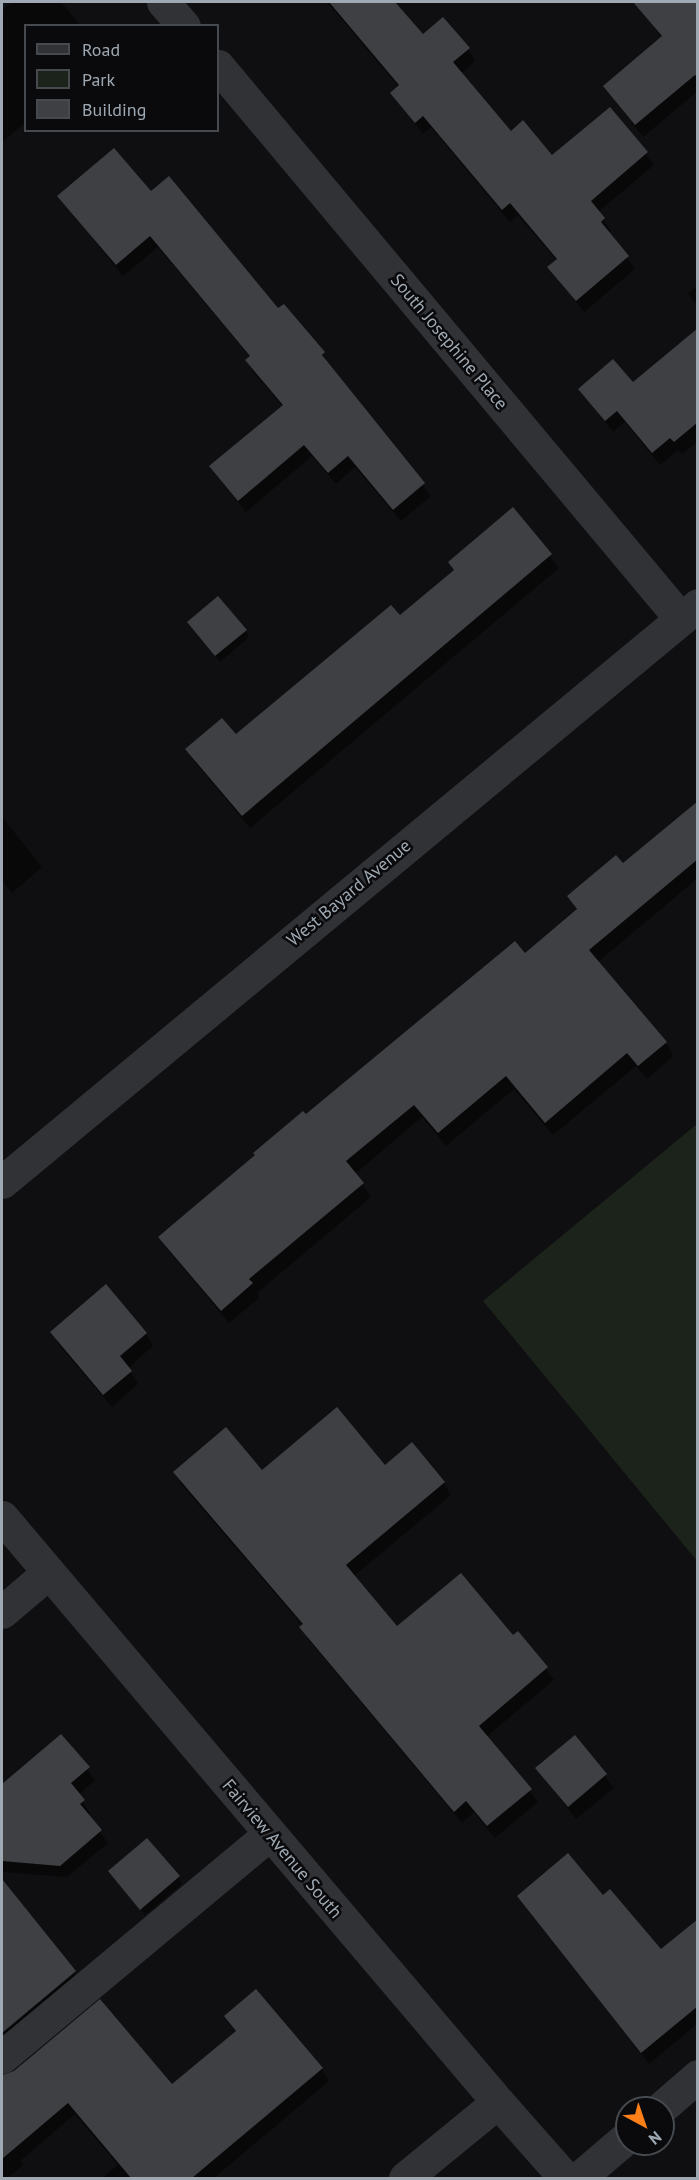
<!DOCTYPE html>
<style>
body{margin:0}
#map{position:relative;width:699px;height:2180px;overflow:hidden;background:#0f0f11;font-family:"PT Sans",sans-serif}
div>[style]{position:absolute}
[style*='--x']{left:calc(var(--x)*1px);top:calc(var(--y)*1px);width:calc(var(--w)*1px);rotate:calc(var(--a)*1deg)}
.green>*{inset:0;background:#1c231b}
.shadow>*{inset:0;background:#0007}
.building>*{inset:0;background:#3e4044}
.minor>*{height:33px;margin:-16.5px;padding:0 16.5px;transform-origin:16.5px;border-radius:16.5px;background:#303236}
span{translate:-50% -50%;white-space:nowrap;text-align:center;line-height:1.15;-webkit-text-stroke:5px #0a0a0c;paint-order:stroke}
.street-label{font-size:18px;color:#9fa9b3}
.frame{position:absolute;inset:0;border:3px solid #9fa9b3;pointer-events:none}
.legend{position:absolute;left:24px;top:24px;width:195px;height:108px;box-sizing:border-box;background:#0a0a0c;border:2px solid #464a4f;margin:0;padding:8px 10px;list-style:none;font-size:18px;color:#9fa9b3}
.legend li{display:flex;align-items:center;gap:12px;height:30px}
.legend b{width:30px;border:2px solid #464a4f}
.north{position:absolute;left:615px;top:2096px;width:60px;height:60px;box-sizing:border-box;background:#0a0a0c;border:2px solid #464a4f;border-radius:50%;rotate:140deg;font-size:16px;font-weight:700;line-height:24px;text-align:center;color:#9fa9b3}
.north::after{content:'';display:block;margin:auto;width:21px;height:27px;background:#ff7f19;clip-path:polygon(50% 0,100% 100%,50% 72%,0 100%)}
</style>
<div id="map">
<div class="green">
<i style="clip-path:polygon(697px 1124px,697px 1561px,483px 1301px)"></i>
</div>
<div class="shadow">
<i style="clip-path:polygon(12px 2px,61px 2px,81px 26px,26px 26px,26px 122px,2px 142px,2px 10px)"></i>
<i style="clip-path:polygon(327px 2px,393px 2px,422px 36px,468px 49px,475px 61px,461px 74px,511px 133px,552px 157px,610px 109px,654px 165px,598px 212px,611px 231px,608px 233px,635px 269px,584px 312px,549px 267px,557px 261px,518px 215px,510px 222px,431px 127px,423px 134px,392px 93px,399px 87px)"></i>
<i style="clip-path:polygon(635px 2px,698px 2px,698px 91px,643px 137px,605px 87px,662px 38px)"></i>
<i style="clip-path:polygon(150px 193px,323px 353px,329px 366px,431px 496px,401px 521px,355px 467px,336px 484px,312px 456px,246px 512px,211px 467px,283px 406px,254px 373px,247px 361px,251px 358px,158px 247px,123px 276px,59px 196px)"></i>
<i style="clip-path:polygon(698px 285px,698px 308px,688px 293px)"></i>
<i style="clip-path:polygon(698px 330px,698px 441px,682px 454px,678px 450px,660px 465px,625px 422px,613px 432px,580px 389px,633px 384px)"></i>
<i style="clip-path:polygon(513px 510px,559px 568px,250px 828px,195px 762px,187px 749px,236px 736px,400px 617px,455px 571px)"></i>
<i style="clip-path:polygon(189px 622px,246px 631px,249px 637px,220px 662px)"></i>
<i style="clip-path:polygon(698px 803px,698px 878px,598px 962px,666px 1043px,673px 1056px,647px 1079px,636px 1066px,553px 1135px,514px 1089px,446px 1146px,422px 1117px,355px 1174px,371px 1197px,257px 1293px,259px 1298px,229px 1323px,168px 1250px,160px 1237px,306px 1116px,525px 955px,577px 911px,569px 896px,623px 866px)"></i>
<i style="clip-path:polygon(2px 817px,42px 867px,12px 893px,2px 881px)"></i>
<i style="clip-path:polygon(52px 1332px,146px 1334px,153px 1346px,128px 1368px,138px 1384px,112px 1407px,59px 1345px)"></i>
<i style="clip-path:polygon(385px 1467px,444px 1483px,451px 1495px,354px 1576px,397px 1628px,513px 1637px,518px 1633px,554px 1680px,486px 1737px,538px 1802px,495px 1838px,474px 1812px,462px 1823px,308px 1639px,303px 1626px,181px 1484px,175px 1472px)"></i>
<i style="clip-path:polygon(61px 1736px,95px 1780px,78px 1795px,90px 1813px,88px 1815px,108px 1843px,67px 1877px,2px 1872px,2px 1786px)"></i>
<i style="clip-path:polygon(575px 1737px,614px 1788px,576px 1819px,537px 1769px)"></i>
<i style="clip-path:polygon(110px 1872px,178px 1877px,182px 1884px,145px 1915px)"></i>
<i style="clip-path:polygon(2px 1882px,82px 1984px,2px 2051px)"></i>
<i style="clip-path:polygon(519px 1896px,603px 1897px,698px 2001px,698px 2023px,649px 2064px)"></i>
<i style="clip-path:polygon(256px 1991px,322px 2069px,329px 2081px,214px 2178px,102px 2178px,118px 2165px,75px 2114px,20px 2161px,23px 2165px,7px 2178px,2px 2178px,2px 2077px,171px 2086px,236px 2032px,225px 2016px)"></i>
</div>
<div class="building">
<i style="clip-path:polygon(329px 2px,395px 2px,423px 34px,443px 17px,470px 48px,453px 62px,511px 131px,523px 120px,552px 155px,610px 107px,648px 152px,591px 201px,605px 218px,601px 222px,629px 256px,576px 301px,547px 267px,557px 259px,510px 203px,502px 210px,423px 116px,415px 123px,390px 93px,399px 85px)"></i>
<i style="clip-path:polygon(633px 2px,698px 2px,698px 78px,695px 75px,635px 125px,603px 86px,662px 36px)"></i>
<i style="clip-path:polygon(114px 148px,151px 191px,169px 176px,278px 308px,284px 304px,325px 352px,322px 355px,425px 483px,393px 510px,348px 456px,328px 473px,304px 445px,238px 501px,209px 466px,283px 405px,245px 360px,250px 356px,150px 236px,116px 265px,57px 196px)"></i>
<i style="clip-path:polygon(698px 328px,698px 422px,674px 442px,670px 438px,652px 453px,617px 411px,605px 421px,578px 389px,613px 359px,633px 382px)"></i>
<i style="clip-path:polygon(513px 507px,552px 554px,242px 816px,185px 749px,222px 718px,236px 734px,391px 605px,400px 615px,454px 570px,448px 562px)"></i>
<i style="clip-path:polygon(218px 596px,247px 630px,215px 656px,187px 622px)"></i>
<i style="clip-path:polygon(698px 801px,698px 859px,589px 950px,667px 1042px,638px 1066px,627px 1053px,545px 1123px,506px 1076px,438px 1133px,414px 1105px,346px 1161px,364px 1183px,249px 1279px,253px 1283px,221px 1311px,158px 1237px,255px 1155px,253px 1153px,303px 1111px,306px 1114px,515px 941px,525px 953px,577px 909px,567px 896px,616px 855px,623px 863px)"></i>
<i style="clip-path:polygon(106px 1284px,147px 1333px,120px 1356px,132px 1371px,103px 1395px,50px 1332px)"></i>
<i style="clip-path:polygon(337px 1407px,385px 1465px,412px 1442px,445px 1482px,346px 1565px,397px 1626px,461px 1573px,513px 1635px,518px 1631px,548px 1667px,479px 1726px,532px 1789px,487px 1826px,466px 1801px,454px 1812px,299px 1627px,303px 1624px,173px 1472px,226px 1427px,262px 1470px)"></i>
<i style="clip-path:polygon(61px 1734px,90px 1767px,71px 1783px,85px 1800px,80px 1804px,102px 1830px,60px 1866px,2px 1861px,2px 1784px)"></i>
<i style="clip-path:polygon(575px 1735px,607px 1774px,568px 1807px,535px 1768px)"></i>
<i style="clip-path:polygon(147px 1838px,180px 1876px,140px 1910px,108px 1871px)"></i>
<i style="clip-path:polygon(568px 1853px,603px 1895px,610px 1889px,661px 1949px,698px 1919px,698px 2006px,641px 2053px,517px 1896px)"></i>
<i style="clip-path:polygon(2px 1879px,76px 1971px,2px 2033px)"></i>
<i style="clip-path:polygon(256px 1989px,323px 2068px,192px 2178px,131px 2178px,68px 2103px,2px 2159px,2px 2075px,14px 2071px,100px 1999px,172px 2084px,236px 2031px,224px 2016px)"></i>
</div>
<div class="minor">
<i style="--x:163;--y:2;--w:32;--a:49"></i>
<i style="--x:218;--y:66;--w:721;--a:50.06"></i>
<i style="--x:2;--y:1182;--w:904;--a:-39.66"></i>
<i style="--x:2;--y:1517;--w:767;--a:49.71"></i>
<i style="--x:498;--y:2102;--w:101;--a:48.6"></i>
<i style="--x:2;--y:1612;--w:60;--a:-40.3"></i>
<i style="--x:2;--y:2057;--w:349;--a:-39.8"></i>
<i style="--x:661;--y:2108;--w:49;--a:-40.9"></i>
<i style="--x:405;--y:2178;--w:120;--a:-39.3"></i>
<i style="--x:579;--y:2178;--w:63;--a:-40.5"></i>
</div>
<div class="street-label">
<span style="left:449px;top:342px;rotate:50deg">South Josephine Place</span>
<span style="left:349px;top:893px;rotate:-40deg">West Bayard Avenue</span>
<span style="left:282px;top:1849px;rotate:50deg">Fairview Avenue South</span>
</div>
<div class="frame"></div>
<ul class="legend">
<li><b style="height:8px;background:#303236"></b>Road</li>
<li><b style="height:16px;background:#1c231b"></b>Park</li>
<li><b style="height:16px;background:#3e4044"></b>Building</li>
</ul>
<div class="north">N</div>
</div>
